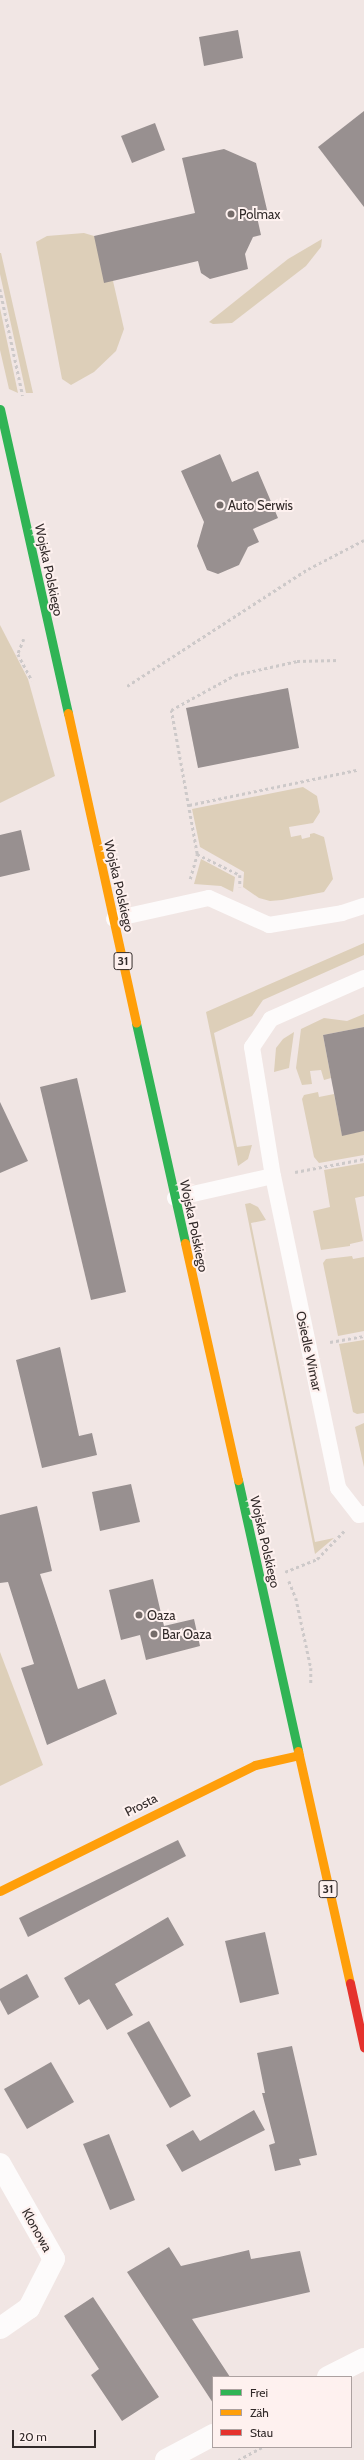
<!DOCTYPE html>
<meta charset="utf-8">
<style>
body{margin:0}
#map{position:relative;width:364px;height:2460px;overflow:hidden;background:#f1e6e4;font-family:Cabin,sans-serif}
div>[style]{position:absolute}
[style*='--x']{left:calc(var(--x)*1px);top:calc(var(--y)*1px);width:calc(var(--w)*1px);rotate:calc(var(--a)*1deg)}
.green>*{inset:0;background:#ddcfb9}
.building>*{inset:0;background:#989090}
.path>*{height:2.5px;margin-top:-1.25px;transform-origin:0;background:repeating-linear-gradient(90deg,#cdc9c9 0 3px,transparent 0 6px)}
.lane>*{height:16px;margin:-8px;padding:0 8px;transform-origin:8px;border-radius:8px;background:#fdfbfb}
.street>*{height:22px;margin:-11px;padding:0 11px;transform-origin:11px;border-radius:11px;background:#fdfbfb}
.fast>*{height:9px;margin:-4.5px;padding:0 4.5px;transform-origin:4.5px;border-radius:4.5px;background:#30b455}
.slow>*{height:9px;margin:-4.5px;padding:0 4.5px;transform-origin:4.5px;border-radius:4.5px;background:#ff9f0a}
.jam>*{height:9px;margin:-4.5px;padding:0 4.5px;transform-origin:4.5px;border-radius:4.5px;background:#e5322d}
.dots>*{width:11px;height:11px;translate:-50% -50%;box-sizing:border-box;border:2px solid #fef1ef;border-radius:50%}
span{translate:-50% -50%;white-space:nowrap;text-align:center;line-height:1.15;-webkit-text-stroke:4px #fef1ef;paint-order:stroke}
.shield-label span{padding:1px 3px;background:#fef1ef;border:1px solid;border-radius:3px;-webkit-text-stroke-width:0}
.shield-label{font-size:12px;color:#322a29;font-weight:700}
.poi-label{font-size:13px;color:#322a29}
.left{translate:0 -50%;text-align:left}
.street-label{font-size:13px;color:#322a29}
.legend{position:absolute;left:212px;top:2376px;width:140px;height:72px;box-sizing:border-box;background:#fef1ef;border:1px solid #aca1a0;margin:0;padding:5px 7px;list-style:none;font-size:12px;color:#322a29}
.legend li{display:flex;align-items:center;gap:8px;height:20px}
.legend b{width:20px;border:1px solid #aca1a0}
.scale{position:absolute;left:12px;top:2430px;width:84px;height:18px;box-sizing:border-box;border:2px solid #322a29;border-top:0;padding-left:5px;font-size:12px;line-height:14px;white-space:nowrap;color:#322a29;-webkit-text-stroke:3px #fef1ef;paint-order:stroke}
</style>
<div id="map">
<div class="green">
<i style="clip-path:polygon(84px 233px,94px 236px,113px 281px,124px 329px,116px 351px,94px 372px,71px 385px,62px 379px,36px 242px,47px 236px)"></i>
<i style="clip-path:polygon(322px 239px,321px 247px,306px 266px,232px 323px,213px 324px,209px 322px,288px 259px)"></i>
<i style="clip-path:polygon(0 253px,1px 253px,33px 393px,26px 393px,0 274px)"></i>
<i style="clip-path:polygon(0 308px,18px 393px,9px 389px,0 350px)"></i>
<i style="clip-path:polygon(0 625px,28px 679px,55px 776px,0 803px)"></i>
<i style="clip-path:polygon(303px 787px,317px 796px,320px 812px,313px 823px,289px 827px,291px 837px,301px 835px,302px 839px,310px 837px,310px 834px,314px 833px,324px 837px,333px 879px,324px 892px,282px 900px,270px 901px,259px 898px,243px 887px,244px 872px,200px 847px,192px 809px)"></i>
<i style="clip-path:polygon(201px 859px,235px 877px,233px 892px,221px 886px,194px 884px)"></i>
<i style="clip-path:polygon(364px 943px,364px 955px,263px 1000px,252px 1016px,214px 1033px,237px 1147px,252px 1145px,248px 1159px,238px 1166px,206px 1012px)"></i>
<i style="clip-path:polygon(364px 1014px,364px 1027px,323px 1035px,331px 1078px,324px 1080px,321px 1070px,310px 1071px,312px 1084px,302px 1085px,296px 1068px,301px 1029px,324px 1018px,347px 1021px)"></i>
<i style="clip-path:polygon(294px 1032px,289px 1068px,274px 1072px,276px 1048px,283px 1039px)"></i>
<i style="clip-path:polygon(318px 1092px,319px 1097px,334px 1094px,342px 1135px,364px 1131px,364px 1155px,319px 1163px,314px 1157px,302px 1099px,304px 1095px)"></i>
<i style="clip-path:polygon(364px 1163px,364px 1196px,355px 1198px,363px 1241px,350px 1244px,350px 1246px,321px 1250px,313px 1211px,330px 1207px,324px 1170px)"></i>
<i style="clip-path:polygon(250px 1203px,258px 1207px,266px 1220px,251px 1223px,315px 1542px,334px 1538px,315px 1554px,245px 1204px)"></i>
<i style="clip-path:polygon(352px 1256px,353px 1259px,364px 1257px,364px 1331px,338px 1336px,323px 1263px,326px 1259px)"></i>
<i style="clip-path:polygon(364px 1340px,364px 1413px,357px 1414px,353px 1412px,339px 1344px)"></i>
<i style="clip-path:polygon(364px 1423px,364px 1467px,355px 1427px)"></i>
<i style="clip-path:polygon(0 1652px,43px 1765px,0 1786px)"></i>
</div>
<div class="building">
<i style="clip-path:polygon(238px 30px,243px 58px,204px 66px,199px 37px)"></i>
<i style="clip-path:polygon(364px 111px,364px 207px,318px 147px)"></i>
<i style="clip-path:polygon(155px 123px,165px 150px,132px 163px,121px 136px)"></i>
<i style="clip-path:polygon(224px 149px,256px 163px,268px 214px,257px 217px,261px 235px,253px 237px,245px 254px,248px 269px,210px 279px,201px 273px,198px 261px,104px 283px,94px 236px,195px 213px,182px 158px)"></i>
<i style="clip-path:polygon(220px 454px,232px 482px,258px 471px,278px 518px,253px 529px,259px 542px,248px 547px,239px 565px,218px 574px,207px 570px,197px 546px,204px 522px,181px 471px)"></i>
<i style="clip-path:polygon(288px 688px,299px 748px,198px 768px,186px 708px)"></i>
<i style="clip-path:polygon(21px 830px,30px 870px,0 877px,0 835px)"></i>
<i style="clip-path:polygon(364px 1027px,364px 1131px,342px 1136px,323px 1035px)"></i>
<i style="clip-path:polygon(77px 1078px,126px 1292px,91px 1300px,40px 1087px)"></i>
<i style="clip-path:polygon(0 1102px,28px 1161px,0 1173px)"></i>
<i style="clip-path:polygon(60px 1347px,79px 1436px,92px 1433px,97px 1455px,42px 1468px,16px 1360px)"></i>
<i style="clip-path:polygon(131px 1484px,140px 1522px,100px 1531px,92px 1492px)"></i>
<i style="clip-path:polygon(37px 1506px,52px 1571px,40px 1574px,78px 1689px,105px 1679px,117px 1714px,47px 1745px,21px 1668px,34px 1664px,8px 1582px,0 1583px,0 1515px)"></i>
<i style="clip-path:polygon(153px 1579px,164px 1626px,194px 1619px,200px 1646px,146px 1660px,140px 1635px,121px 1640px,109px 1590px)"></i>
<i style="clip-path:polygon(178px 1840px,186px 1856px,28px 1937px,19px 1918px)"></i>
<i style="clip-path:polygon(168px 1917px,184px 1945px,115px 1984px,133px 2015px,107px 2030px,89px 1999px,79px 2005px,64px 1978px)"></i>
<i style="clip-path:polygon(265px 1932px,279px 1994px,240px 2003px,225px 1941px)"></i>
<i style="clip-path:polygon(27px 1974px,39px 1997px,8px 2015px,0 2000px,0 1989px)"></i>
<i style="clip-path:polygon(149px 2021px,191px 2096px,170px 2108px,127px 2033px)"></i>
<i style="clip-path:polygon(292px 2046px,317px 2155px,299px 2159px,301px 2165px,275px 2171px,269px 2145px,275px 2143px,262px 2093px,265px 2093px,257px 2053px)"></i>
<i style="clip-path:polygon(51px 2062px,74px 2102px,27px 2129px,4px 2089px)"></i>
<i style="clip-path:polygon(254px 2110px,265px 2130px,182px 2172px,166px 2145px,193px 2130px,200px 2141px)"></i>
<i style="clip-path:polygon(109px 2134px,135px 2200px,110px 2210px,83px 2144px)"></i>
<i style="clip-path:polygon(169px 2247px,181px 2266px,249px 2250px,251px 2259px,300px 2251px,310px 2292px,192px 2319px,230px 2377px,213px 2377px,213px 2403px,127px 2272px)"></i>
<i style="clip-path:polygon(93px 2297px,159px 2397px,122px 2421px,91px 2375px,99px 2369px,64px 2316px)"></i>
</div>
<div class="path">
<i style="--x:0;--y:289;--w:109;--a:77.9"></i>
<i style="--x:24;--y:639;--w:16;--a:112"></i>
<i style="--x:18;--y:654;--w:30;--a:62"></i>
<i style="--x:127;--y:686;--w:216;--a:-32.9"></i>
<i style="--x:308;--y:569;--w:63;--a:-27.4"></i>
<i style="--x:189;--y:805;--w:172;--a:-11.8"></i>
<i style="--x:197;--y:854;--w:48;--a:26"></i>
<i style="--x:240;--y:875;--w:12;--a:90"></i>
<i style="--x:190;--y:879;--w:26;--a:-74"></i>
<i style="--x:197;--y:854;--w:146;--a:-100.2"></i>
<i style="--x:171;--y:710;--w:73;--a:-28.7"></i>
<i style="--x:235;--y:675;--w:64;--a:-12.7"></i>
<i style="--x:297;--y:661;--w:42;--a:-1.4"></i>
<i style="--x:295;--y:1172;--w:70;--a:-10.7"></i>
<i style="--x:330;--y:1342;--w:35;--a:-10"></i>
<i style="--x:285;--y:1572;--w:35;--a:-22"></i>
<i style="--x:317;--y:1559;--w:39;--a:-46"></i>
<i style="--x:289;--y:1581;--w:18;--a:68"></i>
<i style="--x:296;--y:1598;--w:72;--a:77.9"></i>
<i style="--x:311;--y:1668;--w:15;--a:90"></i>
<i style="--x:238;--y:2460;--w:27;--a:-28"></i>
</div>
<div class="lane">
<i style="--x:114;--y:919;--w:97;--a:-12.5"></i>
<i style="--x:209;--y:898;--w:66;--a:24.2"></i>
<i style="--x:269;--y:925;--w:74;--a:-9.3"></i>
<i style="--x:342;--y:913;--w:23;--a:-18"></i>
<i style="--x:364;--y:978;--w:102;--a:156.2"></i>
<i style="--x:271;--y:1019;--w:34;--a:124"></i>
<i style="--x:252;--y:1047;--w:131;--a:80.8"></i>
<i style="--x:273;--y:1176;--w:319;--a:78.2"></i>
<i style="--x:338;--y:1488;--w:34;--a:52"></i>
<i style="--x:359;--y:1515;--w:5;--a:-11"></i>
<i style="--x:175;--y:1198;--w:100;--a:-12.7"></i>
</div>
<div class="street">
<i style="--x:0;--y:2164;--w:109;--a:60.4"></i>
<i style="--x:54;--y:2259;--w:55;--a:117"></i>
<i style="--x:29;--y:2308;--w:35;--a:145"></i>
<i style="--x:328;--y:2377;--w:40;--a:-26.6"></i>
<i style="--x:166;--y:2460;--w:53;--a:-28"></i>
</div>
<div class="fast">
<i style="--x:0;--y:409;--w:312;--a:77.4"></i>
<i style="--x:136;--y:1023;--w:225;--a:77.4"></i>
<i style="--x:238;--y:1480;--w:278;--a:77.5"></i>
</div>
<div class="slow">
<i style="--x:68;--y:713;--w:317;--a:77.6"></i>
<i style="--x:185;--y:1243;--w:243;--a:77.4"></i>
<i style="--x:298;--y:1751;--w:238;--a:77.4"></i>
<i style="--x:0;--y:1891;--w:284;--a:-26.3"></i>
<i style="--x:255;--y:1765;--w:45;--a:-12.8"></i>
</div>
<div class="jam">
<i style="--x:350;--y:1983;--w:66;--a:77.7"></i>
</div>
<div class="dots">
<i style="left:231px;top:214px;background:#756c6a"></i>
<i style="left:220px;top:505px;background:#756c6a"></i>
<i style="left:139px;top:1615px;background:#756c6a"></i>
<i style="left:154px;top:1634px;background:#756c6a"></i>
</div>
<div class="shield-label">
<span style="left:123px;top:961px">31</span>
<span style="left:328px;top:1889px">31</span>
</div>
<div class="poi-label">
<span class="left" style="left:239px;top:214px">Polmax</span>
<span class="left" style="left:228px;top:505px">Auto Serwis</span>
<span class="left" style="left:147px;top:1615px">Oaza</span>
<span class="left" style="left:162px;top:1634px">Bar Oaza</span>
</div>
<div class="street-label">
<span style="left:49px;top:570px;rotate:78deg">Wojska Polskiego</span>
<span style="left:119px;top:886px;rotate:77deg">Wojska Polskiego</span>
<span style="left:194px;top:1226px;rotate:78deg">Wojska Polskiego</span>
<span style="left:309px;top:1351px;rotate:78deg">Osiedle Wimar</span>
<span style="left:265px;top:1542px;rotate:77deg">Wojska Polskiego</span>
<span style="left:141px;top:1805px;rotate:-27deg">Prosta</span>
<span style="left:37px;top:2230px;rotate:61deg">Klonowa</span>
</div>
<ul class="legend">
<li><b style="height:5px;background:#30b455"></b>Frei</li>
<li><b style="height:5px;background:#ff9f0a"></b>Zäh</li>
<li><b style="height:5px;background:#e5322d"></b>Stau</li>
</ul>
<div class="scale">20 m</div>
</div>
